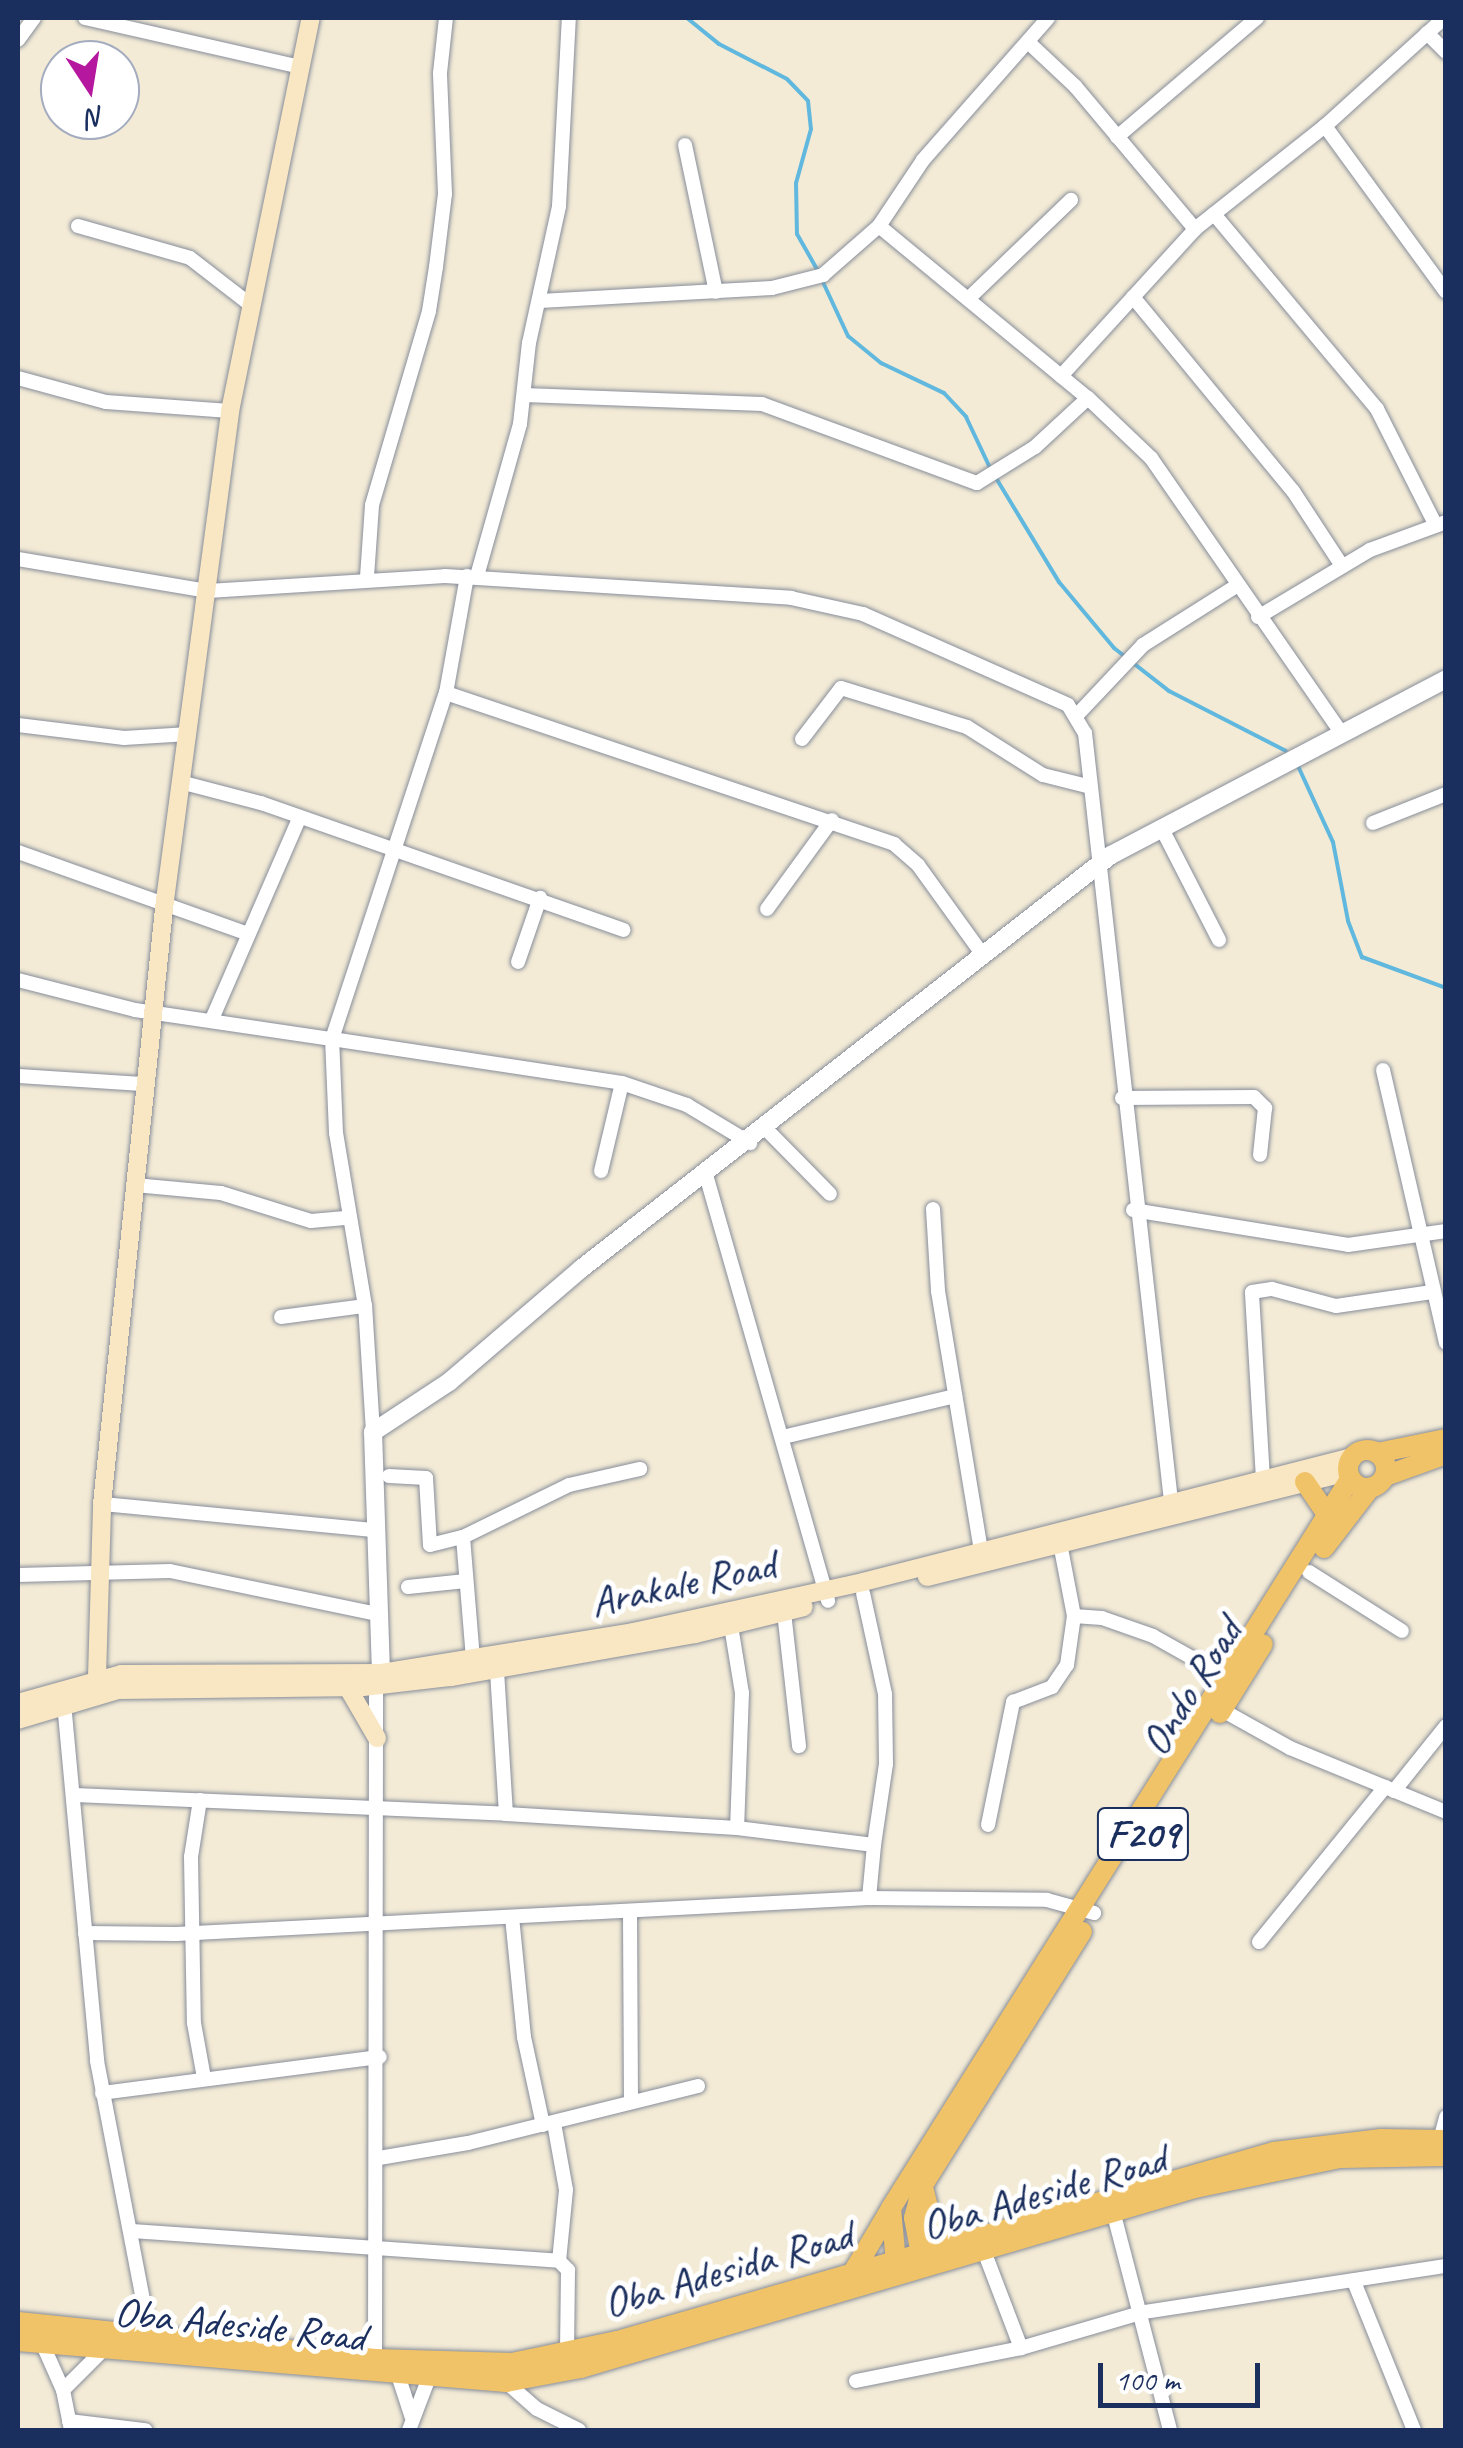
<!DOCTYPE html>
<style>
body{margin:0}
#map{position:relative;width:1463px;height:2448px;overflow:hidden;background:#f3ebd6;font-family:Caveat,sans-serif}
div>[style]{position:absolute}
[style*='--x']{left:calc(var(--x)*1px);top:calc(var(--y)*1px);width:calc(var(--w)*1px);rotate:calc(var(--a)*1deg)}
.stream>*{height:4px;margin:-2px;padding:0 2px;transform-origin:2px;border-radius:2px;background:#61b8de}
.roads{filter:drop-shadow(0 0 2px #878d9a) drop-shadow(0 0 2px #878d9a)}
.minor>*{height:14px;margin:-7px;padding:0 7px;transform-origin:7px;border-radius:7px;background:#fff}
.tertiary>*{height:18px;margin:-9px;padding:0 9px;transform-origin:9px;border-radius:9px;background:#fff}
.secondary>*{height:18px;margin:-9px;padding:0 9px;transform-origin:9px;border-radius:9px;background:#f9e7c3}
.primary>*{height:20px;margin:-10px;padding:0 10px;transform-origin:10px;border-radius:10px;background:#f1c369}
.primary>.ring{margin:-10px;padding:0;box-sizing:content-box;background:none;border:20px solid #f1c369;border-radius:50%}
span{translate:-50% -50%;white-space:nowrap;text-align:center;line-height:1.15;-webkit-text-stroke:10px #fff;paint-order:stroke}
.shield-label span{padding:2px 8px;background:#fff;border:2px solid;border-radius:8px;-webkit-text-stroke-width:0}
.shield-label{font-size:40px;color:#1b2f5e;font-weight:700}
.street-label{font-size:42px;color:#1b2f5e}
.frame{position:absolute;inset:0;border:20px solid #1b2f5e;pointer-events:none}
.north{position:absolute;left:40px;top:40px;width:100px;height:100px;box-sizing:border-box;background:#fff;border:2px solid #a4acbf;border-radius:50%;rotate:168deg;font-size:28px;font-weight:700;line-height:40px;text-align:center;color:#1b2f5e}
.north::after{content:'';display:block;margin:auto;width:35px;height:45px;background:#b5179e;clip-path:polygon(50% 0,100% 100%,50% 72%,0 100%)}
.scale{position:absolute;left:1098px;top:2363px;width:162px;height:45px;box-sizing:border-box;border:5px solid #1b2f5e;border-top:0;padding-left:12px;font-size:30px;line-height:35px;white-space:nowrap;color:#1b2f5e;-webkit-text-stroke:8px #fff;paint-order:stroke}
</style>
<div id="map">
<div class="stream">
<i style="--x:687;--y:18;--w:41;--a:39.1"></i>
<i style="--x:719;--y:44;--w:76;--a:27.2"></i>
<i style="--x:787;--y:79;--w:30;--a:46"></i>
<i style="--x:808;--y:101;--w:28;--a:84"></i>
<i style="--x:811;--y:129;--w:56;--a:105.5"></i>
<i style="--x:796;--y:183;--w:51;--a:88.9"></i>
<i style="--x:797;--y:234;--w:43;--a:60.4"></i>
<i style="--x:822;--y:280;--w:62;--a:65.1"></i>
<i style="--x:848;--y:336;--w:43;--a:39.3"></i>
<i style="--x:881;--y:363;--w:70;--a:25.5"></i>
<i style="--x:944;--y:393;--w:33;--a:47"></i>
<i style="--x:966;--y:417;--w:59;--a:64.7"></i>
<i style="--x:996;--y:478;--w:122;--a:58.8"></i>
<i style="--x:1059;--y:582;--w:86;--a:50.2"></i>
<i style="--x:1114;--y:648;--w:70;--a:38"></i>
<i style="--x:1169;--y:691;--w:131;--a:27.1"></i>
<i style="--x:1298;--y:766;--w:84;--a:65.3"></i>
<i style="--x:1333;--y:842;--w:80;--a:79.2"></i>
<i style="--x:1348;--y:921;--w:39;--a:69"></i>
<i style="--x:1362;--y:957;--w:90;--a:20.3"></i>
</div>
<div class="roads">
<div class="minor">
<i style="--x:85;--y:18;--w:221;--a:12.8"></i>
<i style="--x:1427;--y:33;--w:27;--a:45"></i>
<i style="--x:18;--y:40;--w:27;--a:-54"></i>
<i style="--x:1029;--y:43;--w:63;--a:43.1"></i>
<i style="--x:1075;--y:86;--w:187;--a:50"></i>
<i style="--x:1325;--y:126;--w:205;--a:53.9"></i>
<i style="--x:1117;--y:137;--w:184;--a:-40.4"></i>
<i style="--x:685;--y:145;--w:150;--a:78.1"></i>
<i style="--x:1214;--y:214;--w:254;--a:50.1"></i>
<i style="--x:1377;--y:409;--w:129;--a:63.2"></i>
<i style="--x:78;--y:226;--w:116;--a:15.9"></i>
<i style="--x:190;--y:258;--w:78;--a:37.7"></i>
<i style="--x:879;--y:226;--w:271;--a:39.5"></i>
<i style="--x:1088;--y:398;--w:87;--a:43.6"></i>
<i style="--x:1151;--y:458;--w:331;--a:55.3"></i>
<i style="--x:1133;--y:297;--w:251;--a:50.5"></i>
<i style="--x:1293;--y:491;--w:90;--a:56.8"></i>
<i style="--x:968;--y:299;--w:143;--a:-43.9"></i>
<i style="--x:540;--y:301;--w:232;--a:-3.2"></i>
<i style="--x:772;--y:288;--w:53;--a:-14.3"></i>
<i style="--x:823;--y:275;--w:74;--a:-41.2"></i>
<i style="--x:879;--y:226;--w:79;--a:-56.3"></i>
<i style="--x:923;--y:160;--w:189;--a:-48.6"></i>
<i style="--x:1061;--y:376;--w:199;--a:-47.6"></i>
<i style="--x:1195;--y:229;--w:166;--a:-38.4"></i>
<i style="--x:1325;--y:126;--w:161;--a:-42.2"></i>
<i style="--x:18;--y:378;--w:91;--a:15.3"></i>
<i style="--x:106;--y:402;--w:124;--a:4.2"></i>
<i style="--x:525;--y:395;--w:237;--a:2.2"></i>
<i style="--x:762;--y:404;--w:229;--a:20.2"></i>
<i style="--x:977;--y:483;--w:68;--a:-31.8"></i>
<i style="--x:1035;--y:447;--w:72;--a:-42.8"></i>
<i style="--x:18;--y:559;--w:193;--a:9.6"></i>
<i style="--x:208;--y:591;--w:237;--a:-3.6"></i>
<i style="--x:445;--y:576;--w:347;--a:3.6"></i>
<i style="--x:791;--y:598;--w:74;--a:12.5"></i>
<i style="--x:863;--y:614;--w:224;--a:23.9"></i>
<i style="--x:1068;--y:705;--w:33;--a:59"></i>
<i style="--x:1085;--y:733;--w:773;--a:83.61"></i>
<i style="--x:477;--y:576;--w:158;--a:-74.2"></i>
<i style="--x:520;--y:424;--w:81;--a:-83.7"></i>
<i style="--x:529;--y:343;--w:140;--a:-77.6"></i>
<i style="--x:559;--y:206;--w:188;--a:-87"></i>
<i style="--x:367;--y:577;--w:72;--a:-86"></i>
<i style="--x:372;--y:505;--w:202;--a:-73.6"></i>
<i style="--x:429;--y:311;--w:45;--a:-81"></i>
<i style="--x:436;--y:267;--w:74;--a:-83"></i>
<i style="--x:445;--y:194;--w:121;--a:-92.4"></i>
<i style="--x:440;--y:73;--w:55;--a:-83.8"></i>
<i style="--x:1258;--y:617;--w:131;--a:-30.9"></i>
<i style="--x:1370;--y:550;--w:81;--a:-20.2"></i>
<i style="--x:446;--y:693;--w:473;--a:18.6"></i>
<i style="--x:894;--y:844;--w:32;--a:41"></i>
<i style="--x:918;--y:865;--w:106;--a:54.2"></i>
<i style="--x:1078;--y:714;--w:95;--a:-46.7"></i>
<i style="--x:1143;--y:645;--w:112;--a:-32.3"></i>
<i style="--x:18;--y:725;--w:107;--a:7"></i>
<i style="--x:124;--y:738;--w:65;--a:-3.5"></i>
<i style="--x:802;--y:739;--w:64;--a:-52.6"></i>
<i style="--x:841;--y:688;--w:132;--a:17.2"></i>
<i style="--x:967;--y:727;--w:90;--a:32.3"></i>
<i style="--x:1043;--y:775;--w:45;--a:14"></i>
<i style="--x:184;--y:783;--w:80;--a:14.6"></i>
<i style="--x:261;--y:803;--w:384;--a:19.3"></i>
<i style="--x:1373;--y:823;--w:79;--a:-21.7"></i>
<i style="--x:1161;--y:827;--w:127;--a:62.8"></i>
<i style="--x:18;--y:852;--w:242;--a:19.6"></i>
<i style="--x:767;--y:909;--w:110;--a:-53.9"></i>
<i style="--x:518;--y:962;--w:68;--a:-71"></i>
<i style="--x:18;--y:980;--w:121;--a:14.4"></i>
<i style="--x:135;--y:1010;--w:199;--a:8.4"></i>
<i style="--x:332;--y:1039;--w:364;--a:-71.8"></i>
<i style="--x:446;--y:693;--w:119;--a:-79.8"></i>
<i style="--x:212;--y:1019;--w:220;--a:-66.5"></i>
<i style="--x:1383;--y:1070;--w:280;--a:77"></i>
<i style="--x:18;--y:1076;--w:125;--a:3.7"></i>
<i style="--x:1122;--y:1098;--w:132;--a:-0.4"></i>
<i style="--x:1254;--y:1097;--w:16;--a:45"></i>
<i style="--x:1265;--y:1108;--w:47;--a:96.1"></i>
<i style="--x:766;--y:1129;--w:91;--a:45.4"></i>
<i style="--x:601;--y:1171;--w:90;--a:-76.6"></i>
<i style="--x:706;--y:1175;--w:443;--a:74"></i>
<i style="--x:135;--y:1185;--w:86;--a:5.3"></i>
<i style="--x:221;--y:1193;--w:94;--a:17.3"></i>
<i style="--x:311;--y:1221;--w:37;--a:-5"></i>
<i style="--x:933;--y:1209;--w:82;--a:86.5"></i>
<i style="--x:938;--y:1291;--w:263;--a:80.6"></i>
<i style="--x:1133;--y:1210;--w:218;--a:9.2"></i>
<i style="--x:1348;--y:1245;--w:99;--a:-8.1"></i>
<i style="--x:281;--y:1317;--w:85;--a:-7.5"></i>
<i style="--x:373;--y:1432;--w:126;--a:-93.6"></i>
<i style="--x:365;--y:1306;--w:175;--a:-99.5"></i>
<i style="--x:336;--y:1133;--w:94;--a:-92.4"></i>
<i style="--x:332;--y:1039;--w:293;--a:8.6"></i>
<i style="--x:622;--y:1083;--w:69;--a:18.7"></i>
<i style="--x:687;--y:1105;--w:74;--a:31.1"></i>
<i style="--x:783;--y:1437;--w:177;--a:-13.4"></i>
<i style="--x:389;--y:1476;--w:37;--a:3"></i>
<i style="--x:426;--y:1478;--w:67;--a:86.6"></i>
<i style="--x:430;--y:1545;--w:34;--a:-14"></i>
<i style="--x:1263;--y:1479;--w:187;--a:-93.4"></i>
<i style="--x:1252;--y:1292;--w:20;--a:-9"></i>
<i style="--x:1272;--y:1289;--w:66;--a:14.9"></i>
<i style="--x:1336;--y:1306;--w:97;--a:-8.3"></i>
<i style="--x:102;--y:1504;--w:273;--a:5.5"></i>
<i style="--x:1309;--y:1572;--w:110;--a:32.4"></i>
<i style="--x:18;--y:1575;--w:152;--a:-1.5"></i>
<i style="--x:170;--y:1571;--w:211;--a:11.7"></i>
<i style="--x:408;--y:1587;--w:58;--a:-5.9"></i>
<i style="--x:784;--y:1612;--w:135;--a:83.6"></i>
<i style="--x:1074;--y:1616;--w:28;--a:4"></i>
<i style="--x:1102;--y:1618;--w:54;--a:19.4"></i>
<i style="--x:1153;--y:1636;--w:84;--a:29.3"></i>
<i style="--x:731;--y:1626;--w:68;--a:80.7"></i>
<i style="--x:742;--y:1693;--w:135;--a:92.1"></i>
<i style="--x:473;--y:1659;--w:122;--a:-94.7"></i>
<i style="--x:463;--y:1537;--w:118;--a:-26.1"></i>
<i style="--x:569;--y:1485;--w:73;--a:-12.7"></i>
<i style="--x:64;--y:1703;--w:360;--a:84.7"></i>
<i style="--x:97;--y:2061;--w:279;--a:79.1"></i>
<i style="--x:1215;--y:1706;--w:86;--a:29.2"></i>
<i style="--x:1290;--y:1748;--w:169;--a:22.3"></i>
<i style="--x:1394;--y:1791;--w:83;--a:-51.3"></i>
<i style="--x:76;--y:1795;--w:430;--a:2.5"></i>
<i style="--x:506;--y:1814;--w:145;--a:-93.6"></i>
<i style="--x:200;--y:1800;--w:58;--a:99"></i>
<i style="--x:191;--y:1857;--w:166;--a:89"></i>
<i style="--x:194;--y:2023;--w:56;--a:79.7"></i>
<i style="--x:506;--y:1814;--w:231;--a:3.5"></i>
<i style="--x:737;--y:1828;--w:138;--a:7.1"></i>
<i style="--x:874;--y:1845;--w:82;--a:-81.6"></i>
<i style="--x:886;--y:1764;--w:70;--a:-90.8"></i>
<i style="--x:885;--y:1694;--w:103;--a:-102.3"></i>
<i style="--x:988;--y:1825;--w:126;--a:-78.5"></i>
<i style="--x:1013;--y:1702;--w:42;--a:-21"></i>
<i style="--x:1052;--y:1687;--w:27;--a:-56"></i>
<i style="--x:1067;--y:1665;--w:49;--a:-81.9"></i>
<i style="--x:1074;--y:1616;--w:74;--a:-100.9"></i>
<i style="--x:869;--y:1898;--w:178;--a:0.6"></i>
<i style="--x:1047;--y:1900;--w:49;--a:15.5"></i>
<i style="--x:630;--y:1913;--w:189;--a:89.7"></i>
<i style="--x:512;--y:1917;--w:121;--a:84.3"></i>
<i style="--x:524;--y:2037;--w:90;--a:77.8"></i>
<i style="--x:85;--y:1933;--w:91;--a:0.6"></i>
<i style="--x:176;--y:1934;--w:694;--a:-2.97"></i>
<i style="--x:869;--y:1898;--w:53;--a:-84.6"></i>
<i style="--x:1259;--y:1942;--w:200;--a:-50.9"></i>
<i style="--x:102;--y:2093;--w:280;--a:-7.4"></i>
<i style="--x:554;--y:2123;--w:68;--a:79.8"></i>
<i style="--x:566;--y:2190;--w:71;--a:95.6"></i>
<i style="--x:1440;--y:2140;--w:24;--a:-75"></i>
<i style="--x:379;--y:2158;--w:90;--a:-9.6"></i>
<i style="--x:468;--y:2143;--w:237;--a:-13.9"></i>
<i style="--x:1113;--y:2211;--w:226;--a:75.4"></i>
<i style="--x:132;--y:2231;--w:428;--a:4"></i>
<i style="--x:559;--y:2261;--w:13;--a:45"></i>
<i style="--x:568;--y:2270;--w:84;--a:90.7"></i>
<i style="--x:984;--y:2251;--w:104;--a:69.1"></i>
<i style="--x:1355;--y:2284;--w:157;--a:68"></i>
<i style="--x:42;--y:2343;--w:51;--a:65.9"></i>
<i style="--x:63;--y:2390;--w:41;--a:78.7"></i>
<i style="--x:375;--y:2359;--w:672;--a:-89.91"></i>
<i style="--x:399;--y:2378;--w:40;--a:72"></i>
<i style="--x:856;--y:2381;--w:168;--a:-11.3"></i>
<i style="--x:1021;--y:2348;--w:128;--a:-16.3"></i>
<i style="--x:1144;--y:2312;--w:305;--a:-8.7"></i>
<i style="--x:506;--y:2382;--w:41;--a:41.1"></i>
<i style="--x:537;--y:2409;--w:47;--a:26.6"></i>
<i style="--x:63;--y:2390;--w:58;--a:-45"></i>
<i style="--x:69;--y:2421;--w:77;--a:6.8"></i>
<i style="--x:409;--y:2430;--w:53;--a:-69.2"></i>
</div>
<div class="tertiary">
<i style="--x:381;--y:1673;--w:241;--a:-91.9"></i>
<i style="--x:373;--y:1432;--w:91;--a:-33.3"></i>
<i style="--x:449;--y:1382;--w:175;--a:-40.6"></i>
<i style="--x:582;--y:1268;--w:671;--a:-37.98"></i>
<i style="--x:1111;--y:855;--w:378;--a:-27.7"></i>
</div>
<div class="secondary">
<i style="--x:927;--y:1577;--w:434;--a:-14"></i>
<i style="--x:97;--y:1677;--w:173;--a:-88.3"></i>
<i style="--x:102;--y:1504;--w:607;--a:-84.05"></i>
<i style="--x:165;--y:900;--w:493;--a:-82.4"></i>
<i style="--x:230;--y:411;--w:401;--a:-78.4"></i>
<i style="--x:348;--y:1688;--w:58;--a:59.9"></i>
<i style="--x:18;--y:1703;--w:107;--a:-15.7"></i>
<i style="--x:121;--y:1674;--w:260;--a:-0.2"></i>
<i style="--x:381;--y:1673;--w:256;--a:-9.2"></i>
<i style="--x:634;--y:1632;--w:234;--a:-12.3"></i>
<i style="--x:863;--y:1582;--w:505;--a:-14.34"></i>
<i style="--x:18;--y:1720;--w:104;--a:-16.7"></i>
<i style="--x:118;--y:1690;--w:245;--a:-0.7"></i>
<i style="--x:363;--y:1687;--w:89;--a:-6.5"></i>
<i style="--x:451;--y:1677;--w:248;--a:-10"></i>
<i style="--x:695;--y:1634;--w:112;--a:-13.9"></i>
</div>
<div class="primary">
<i class="ring" style="left:1348px;top:1450px;width:18px;height:18px"></i>
<i style="--x:1377;--y:1453;--w:70;--a:-11.5"></i>
<i style="--x:1385;--y:1476;--w:65;--a:-19.8"></i>
<i style="--x:1305;--y:1482;--w:41;--a:55.9"></i>
<i style="--x:1324;--y:1548;--w:76;--a:-52.5"></i>
<i style="--x:1220;--y:1713;--w:81;--a:-58.1"></i>
<i style="--x:924;--y:2191;--w:32;--a:76"></i>
<i style="--x:932;--y:2222;--w:35;--a:35"></i>
<i style="--x:923;--y:2265;--w:48;--a:-100.8"></i>
<i style="--x:914;--y:2218;--w:34;--a:-75"></i>
<i style="--x:923;--y:2185;--w:299;--a:-57.9"></i>
<i style="--x:897;--y:2273;--w:65;--a:-95.3"></i>
<i style="--x:891;--y:2208;--w:861;--a:-57.8"></i>
<i style="--x:852;--y:2274;--w:74;--a:-59.3"></i>
<i style="--x:18;--y:2322;--w:359;--a:5.9"></i>
<i style="--x:375;--y:2359;--w:137;--a:1.7"></i>
<i style="--x:512;--y:2363;--w:107;--a:-11.8"></i>
<i style="--x:617;--y:2341;--w:684;--a:-16.05"></i>
<i style="--x:1274;--y:2152;--w:108;--a:-6.9"></i>
<i style="--x:1381;--y:2139;--w:65;--a:0.9"></i>
<i style="--x:18;--y:2341;--w:490;--a:4.8"></i>
<i style="--x:506;--y:2382;--w:76;--a:-10.6"></i>
<i style="--x:581;--y:2368;--w:640;--a:-16.34"></i>
<i style="--x:1195;--y:2188;--w:148;--a:-11.7"></i>
<i style="--x:1340;--y:2158;--w:106;--a:-1.1"></i>
</div>
</div>
<div class="shield-label">
<span style="left:1143px;top:1834px">F209</span>
</div>
<div class="street-label">
<span style="left:683px;top:1584px;rotate:-12deg">Arakale Road</span>
<span style="left:1192px;top:1687px;rotate:-58deg">Ondo Road</span>
<span style="left:1044px;top:2193px;rotate:-16deg">Oba Adeside Road</span>
<span style="left:728px;top:2270px;rotate:-16deg">Oba Adesida Road</span>
<span style="left:240px;top:2325px;rotate:6deg">Oba Adeside Road</span>
</div>
<div class="frame"></div>
<div class="north">N</div>
<div class="scale">100 m</div>
</div>
